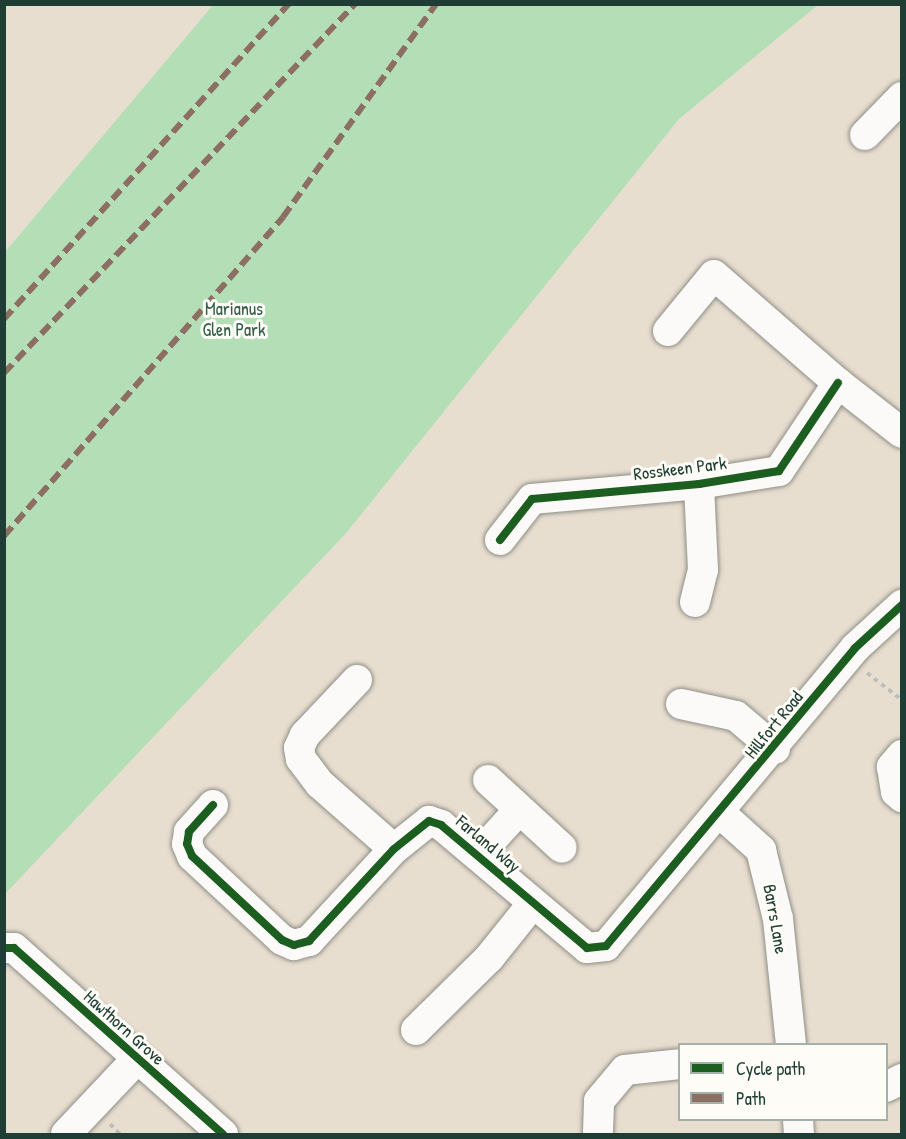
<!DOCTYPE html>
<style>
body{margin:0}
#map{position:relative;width:906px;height:1139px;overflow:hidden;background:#e8ded0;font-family:"Patrick Hand",sans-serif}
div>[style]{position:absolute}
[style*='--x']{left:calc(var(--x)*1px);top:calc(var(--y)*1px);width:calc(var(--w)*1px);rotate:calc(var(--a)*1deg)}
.green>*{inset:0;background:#b4dfb6}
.path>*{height:4px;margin-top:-2px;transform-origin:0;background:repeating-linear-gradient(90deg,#bdbebb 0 4.5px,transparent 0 9px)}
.roads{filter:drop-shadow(0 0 2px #8f8f86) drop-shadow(0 0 2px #8f8f86)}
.minor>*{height:30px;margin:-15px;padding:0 15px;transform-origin:15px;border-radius:15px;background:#fcfaf8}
.quiet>*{height:6px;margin-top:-3px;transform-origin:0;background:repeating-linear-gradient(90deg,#8d6e63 0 12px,transparent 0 18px)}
.cycleway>*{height:8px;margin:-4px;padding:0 4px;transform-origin:4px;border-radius:4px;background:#1b5e20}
span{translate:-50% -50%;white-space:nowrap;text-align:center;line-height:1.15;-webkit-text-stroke:6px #fdfcf7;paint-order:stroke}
.park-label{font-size:18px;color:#345d4a}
.street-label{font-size:18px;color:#1f3d34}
.frame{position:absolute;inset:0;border:6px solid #1f3d34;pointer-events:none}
.legend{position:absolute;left:678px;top:1043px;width:210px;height:78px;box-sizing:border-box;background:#fdfcf7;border:2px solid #a4b0a9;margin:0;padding:8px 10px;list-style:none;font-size:18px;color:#1f3d34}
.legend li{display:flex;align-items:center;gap:12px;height:30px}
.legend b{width:30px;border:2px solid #a4b0a9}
</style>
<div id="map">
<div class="green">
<i style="clip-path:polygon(213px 5px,818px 5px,679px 119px,347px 532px,5px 894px,5px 252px)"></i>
</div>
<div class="path">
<i style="--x:867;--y:673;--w:44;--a:37.6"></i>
<i style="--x:110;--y:1124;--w:14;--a:45"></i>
</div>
<div class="roads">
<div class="minor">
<i style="--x:865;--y:135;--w:53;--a:-45.8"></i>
<i style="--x:668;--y:331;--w:72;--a:-50.6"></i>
<i style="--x:714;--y:275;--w:164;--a:41.1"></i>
<i style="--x:838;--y:383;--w:81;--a:38"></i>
<i style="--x:500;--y:540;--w:52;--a:-52"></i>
<i style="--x:532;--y:499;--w:168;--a:-5.1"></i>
<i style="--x:699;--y:484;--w:81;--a:-9.2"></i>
<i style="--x:779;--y:471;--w:106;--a:-56.2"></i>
<i style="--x:695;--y:602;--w:33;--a:-76"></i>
<i style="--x:703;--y:570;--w:86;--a:-92.7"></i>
<i style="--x:357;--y:680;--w:76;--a:133.4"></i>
<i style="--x:305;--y:735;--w:14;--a:115"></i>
<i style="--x:299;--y:748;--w:11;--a:80"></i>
<i style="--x:301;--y:759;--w:31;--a:53"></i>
<i style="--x:320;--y:784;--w:98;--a:41.3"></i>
<i style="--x:681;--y:704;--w:56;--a:12.3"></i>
<i style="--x:736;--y:716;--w:51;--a:40.2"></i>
<i style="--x:902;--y:755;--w:16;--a:130"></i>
<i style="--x:892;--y:767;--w:25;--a:81"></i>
<i style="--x:896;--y:792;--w:8;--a:40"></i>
<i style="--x:488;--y:780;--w:100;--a:42.6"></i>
<i style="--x:213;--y:805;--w:36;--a:132"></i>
<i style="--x:189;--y:832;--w:12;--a:99"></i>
<i style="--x:187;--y:844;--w:13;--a:67"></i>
<i style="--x:192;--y:856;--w:123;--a:43"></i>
<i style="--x:282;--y:940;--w:13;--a:23"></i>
<i style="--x:294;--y:945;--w:16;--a:-15"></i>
<i style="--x:309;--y:941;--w:125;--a:-47.3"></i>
<i style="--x:394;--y:849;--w:45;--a:-38.7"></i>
<i style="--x:429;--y:821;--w:13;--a:18"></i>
<i style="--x:441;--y:825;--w:191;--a:40.1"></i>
<i style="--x:587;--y:948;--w:19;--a:-6"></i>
<i style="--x:606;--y:946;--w:388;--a:-50.1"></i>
<i style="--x:855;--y:648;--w:64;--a:-42.5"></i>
<i style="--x:719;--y:812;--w:57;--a:42.1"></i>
<i style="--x:761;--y:850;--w:71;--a:76.2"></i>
<i style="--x:778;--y:919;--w:126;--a:84.1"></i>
<i style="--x:478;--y:855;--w:61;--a:-47.7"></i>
<i style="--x:4;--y:948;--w:10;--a:0"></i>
<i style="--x:14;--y:948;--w:280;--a:41.7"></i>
<i style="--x:416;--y:1030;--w:103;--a:-44.6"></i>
<i style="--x:489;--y:958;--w:70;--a:-51.3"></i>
<i style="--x:886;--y:1087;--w:18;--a:-27"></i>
<i style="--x:798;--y:1120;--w:14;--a:86"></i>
<i style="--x:598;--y:1132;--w:31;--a:-88"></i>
<i style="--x:599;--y:1101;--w:40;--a:-50"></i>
<i style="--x:625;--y:1070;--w:55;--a:-6.2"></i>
<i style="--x:66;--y:1134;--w:102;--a:-46.6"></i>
</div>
</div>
<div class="quiet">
<i style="--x:4;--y:319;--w:425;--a:-47.9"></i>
<i style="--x:4;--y:373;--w:509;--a:-46.43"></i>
<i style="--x:4;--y:536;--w:424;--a:-48.8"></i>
<i style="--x:283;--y:217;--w:262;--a:-54.3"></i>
</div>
<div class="cycleway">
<i style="--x:500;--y:540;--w:52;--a:-52"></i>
<i style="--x:532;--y:499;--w:168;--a:-5.1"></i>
<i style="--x:699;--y:484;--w:81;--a:-9.2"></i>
<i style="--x:779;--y:471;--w:106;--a:-56.2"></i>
<i style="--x:213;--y:805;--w:36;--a:132"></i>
<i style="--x:189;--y:832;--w:12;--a:99"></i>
<i style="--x:187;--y:844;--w:13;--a:67"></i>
<i style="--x:192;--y:856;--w:123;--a:43"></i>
<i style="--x:282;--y:940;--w:13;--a:23"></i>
<i style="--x:294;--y:945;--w:16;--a:-15"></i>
<i style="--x:309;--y:941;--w:125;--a:-47.3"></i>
<i style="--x:394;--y:849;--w:45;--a:-38.7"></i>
<i style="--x:429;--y:821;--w:13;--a:18"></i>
<i style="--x:441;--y:825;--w:191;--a:40.1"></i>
<i style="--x:587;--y:948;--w:19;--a:-6"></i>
<i style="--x:606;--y:946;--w:388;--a:-50.1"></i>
<i style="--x:855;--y:648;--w:64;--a:-42.5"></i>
<i style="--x:4;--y:948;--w:10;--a:0"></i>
<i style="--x:14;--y:948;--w:280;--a:41.7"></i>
</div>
<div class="park-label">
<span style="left:234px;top:320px">Marianus<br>Glen Park</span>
</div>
<div class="street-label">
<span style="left:680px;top:469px;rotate:-7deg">Rosskeen Park</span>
<span style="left:774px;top:725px;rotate:-51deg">Hillfort Road</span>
<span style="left:488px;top:844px;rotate:40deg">Farland Way</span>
<span style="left:775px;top:919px;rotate:80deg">Barrs Lane</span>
<span style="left:124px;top:1028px;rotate:42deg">Hawthorn Grove</span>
</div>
<div class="frame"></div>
<ul class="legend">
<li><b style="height:8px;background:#1b5e20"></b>Cycle path</li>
<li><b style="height:8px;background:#8d6e63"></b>Path</li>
</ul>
</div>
